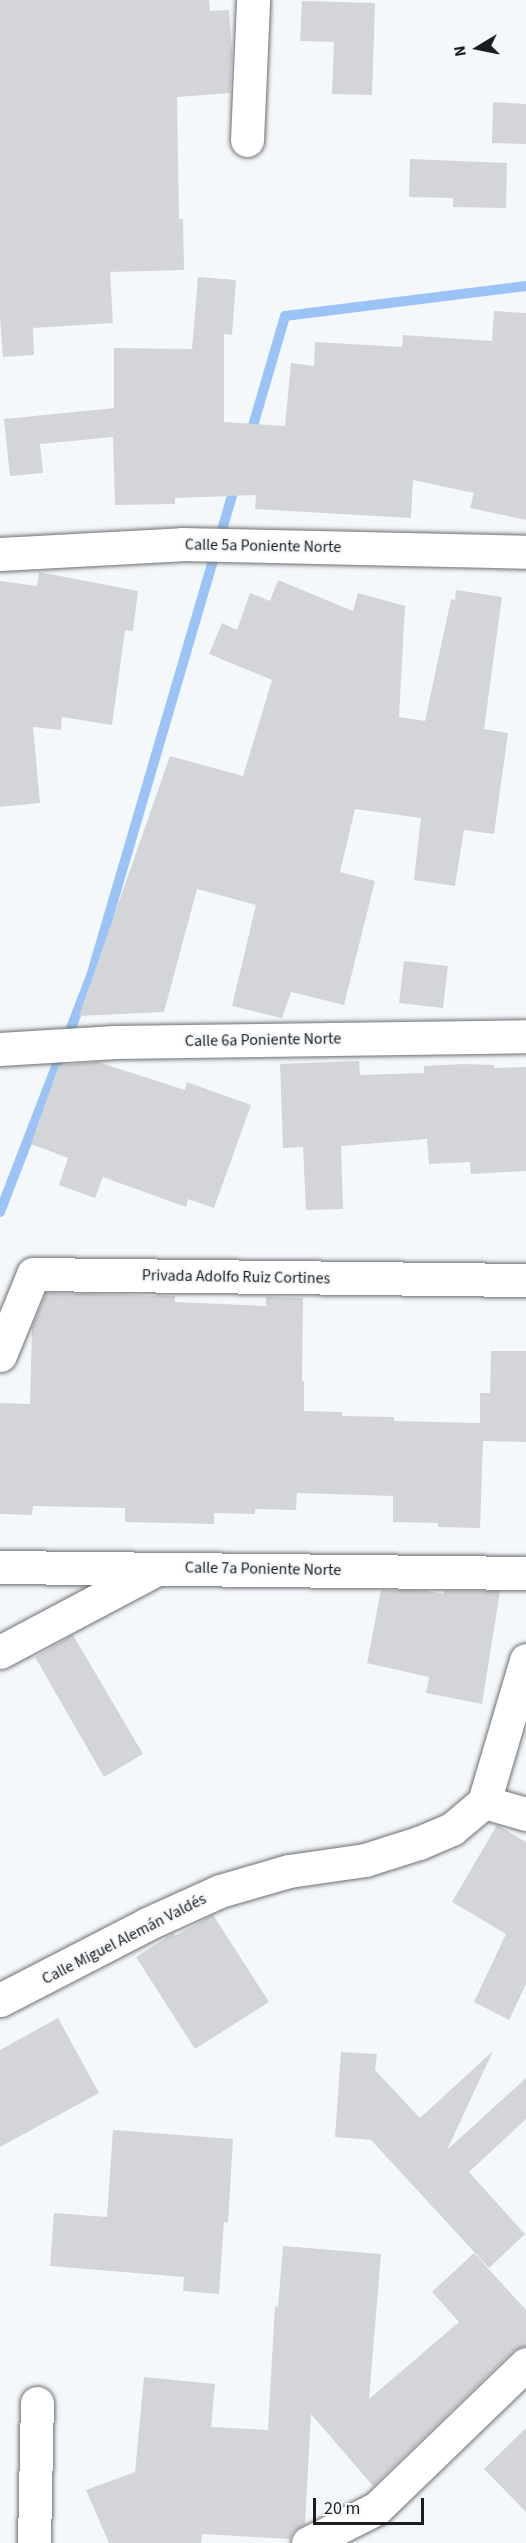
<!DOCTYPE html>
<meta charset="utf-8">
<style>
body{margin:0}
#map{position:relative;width:526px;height:2543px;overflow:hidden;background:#f5f8fb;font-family:"Source Sans 3",sans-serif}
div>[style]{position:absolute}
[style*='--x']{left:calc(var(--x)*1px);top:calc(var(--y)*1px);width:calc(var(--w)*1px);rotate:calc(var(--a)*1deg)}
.stream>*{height:10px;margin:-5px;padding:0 5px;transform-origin:5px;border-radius:5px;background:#9bc3f6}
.building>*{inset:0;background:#d3d5d9}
.roads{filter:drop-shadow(0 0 2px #6d7073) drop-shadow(0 0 2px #6d7073)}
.minor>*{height:33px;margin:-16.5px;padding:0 16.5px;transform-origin:16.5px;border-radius:16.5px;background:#fff}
.tertiary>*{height:33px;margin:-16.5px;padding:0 16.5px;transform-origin:16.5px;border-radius:16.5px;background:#fff}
span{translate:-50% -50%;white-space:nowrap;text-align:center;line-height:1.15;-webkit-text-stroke:4.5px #f5f8fb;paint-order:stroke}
.street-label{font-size:16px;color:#1b1c1d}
.north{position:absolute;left:448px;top:18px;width:60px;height:60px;-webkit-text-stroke:4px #f5f8fb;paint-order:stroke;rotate:260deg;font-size:16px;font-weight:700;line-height:24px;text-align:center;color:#1b1c1d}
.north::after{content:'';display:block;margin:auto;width:21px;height:27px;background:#1b1c1d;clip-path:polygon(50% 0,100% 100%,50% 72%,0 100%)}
.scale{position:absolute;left:313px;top:2498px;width:111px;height:27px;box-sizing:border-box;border:3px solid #1b1c1d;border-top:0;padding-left:8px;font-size:18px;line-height:21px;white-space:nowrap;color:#1b1c1d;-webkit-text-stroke:4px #f5f8fb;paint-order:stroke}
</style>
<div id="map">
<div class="stream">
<i style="--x:250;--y:436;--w:125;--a:-73.7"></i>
<i style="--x:285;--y:316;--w:243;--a:-7.1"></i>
<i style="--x:0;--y:1212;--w:256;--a:-68.9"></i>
<i style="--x:92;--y:973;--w:512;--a:-73.65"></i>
</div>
<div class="building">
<i style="clip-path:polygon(0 0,209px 0,210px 11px,229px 10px,232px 53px,230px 93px,177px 97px,179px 219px,183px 219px,184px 270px,110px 272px,113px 323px,33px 328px,34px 355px,3px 357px,0 316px)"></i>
<i style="clip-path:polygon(302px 1px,375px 3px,372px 95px,332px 94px,334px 42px,300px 41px)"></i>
<i style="clip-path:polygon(493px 102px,526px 104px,526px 144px,492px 143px)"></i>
<i style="clip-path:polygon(410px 159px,507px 163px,506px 208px,453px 207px,453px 198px,409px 197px)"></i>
<i style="clip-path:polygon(198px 277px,236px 280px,232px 335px,224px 334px,224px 422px,285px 426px,291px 363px,314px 366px,315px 342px,402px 347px,403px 335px,492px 341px,494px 311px,526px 313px,526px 520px,470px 508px,474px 493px,413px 480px,411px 518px,255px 509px,256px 495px,175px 498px,175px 504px,115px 505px,113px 437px,40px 444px,43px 473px,10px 476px,4px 419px,114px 408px,114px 348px,192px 349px)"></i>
<i style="clip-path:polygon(39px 572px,138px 591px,133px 631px,125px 630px,112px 725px,62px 717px,61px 730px,33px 727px,40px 803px,0 807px,0 581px,37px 586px)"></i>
<i style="clip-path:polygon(278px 580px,353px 611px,358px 593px,405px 606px,399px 717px,425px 721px,451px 599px,455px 600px,456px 590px,502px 597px,484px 729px,508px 733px,494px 834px,464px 830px,455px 886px,414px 880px,421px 818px,355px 809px,340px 872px,375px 881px,344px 1005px,291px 992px,282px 1018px,232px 1006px,256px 905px,197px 889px,164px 1012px,79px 1016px,170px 756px,243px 776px,272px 680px,209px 654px,222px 623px,237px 630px,250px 593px,270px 601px)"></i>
<i style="clip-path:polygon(404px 961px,448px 966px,443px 1008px,399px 1003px)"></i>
<i style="clip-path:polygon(359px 1061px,360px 1075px,424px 1073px,424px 1066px,463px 1064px,494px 1065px,494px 1068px,526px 1067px,526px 1171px,471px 1174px,470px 1162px,429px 1164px,427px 1139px,341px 1146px,343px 1209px,306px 1210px,303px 1147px,283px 1148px,280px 1064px)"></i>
<i style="clip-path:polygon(98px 1062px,185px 1090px,187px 1082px,251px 1105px,214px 1208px,188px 1199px,186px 1207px,103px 1177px,95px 1198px,59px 1185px,68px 1158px,31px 1144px,59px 1065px)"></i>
<i style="clip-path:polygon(46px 1293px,175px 1296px,175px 1302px,266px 1306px,266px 1297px,303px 1298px,302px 1381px,304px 1381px,304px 1411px,342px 1412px,342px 1416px,394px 1417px,394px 1421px,480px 1423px,480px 1393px,490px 1393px,491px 1351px,526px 1351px,526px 1442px,483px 1441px,480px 1528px,438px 1527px,438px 1523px,393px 1522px,393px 1496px,297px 1493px,296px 1510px,255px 1509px,255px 1514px,214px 1513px,214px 1524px,125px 1522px,125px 1508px,33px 1506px,32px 1515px,0 1514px,0 1403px,30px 1404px,32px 1327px)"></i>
<i style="clip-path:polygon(381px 1590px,427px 1591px,444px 1594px,444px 1591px,500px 1591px,482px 1704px,426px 1693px,429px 1677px,367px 1663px)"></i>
<i style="clip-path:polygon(73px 1635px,143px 1754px,104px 1777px,35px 1657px)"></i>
<i style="clip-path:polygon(497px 1825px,526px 1842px,526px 1984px,509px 2020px,474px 2002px,506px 1934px,452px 1902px)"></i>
<i style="clip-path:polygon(213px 1915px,269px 2002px,195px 2049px,136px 1957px,174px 1933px,175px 1936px)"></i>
<i style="clip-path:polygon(58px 2018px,99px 2093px,0 2147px,0 2050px)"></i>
<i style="clip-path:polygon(493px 2051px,447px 2150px,526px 2078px,526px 2119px,469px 2172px,525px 2234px,489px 2268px,371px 2140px,335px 2137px,341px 2052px,377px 2054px,375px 2070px,420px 2118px)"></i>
<i style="clip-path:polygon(113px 2130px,233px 2139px,228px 2223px,224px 2222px,219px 2294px,183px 2291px,184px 2277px,50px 2266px,54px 2213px,107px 2217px)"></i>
<i style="clip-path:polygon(283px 2246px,381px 2254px,369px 2399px,459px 2322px,432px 2292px,474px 2253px,526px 2310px,526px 2346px,513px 2351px,373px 2486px,311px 2414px,305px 2524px,293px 2532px,290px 2539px,202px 2534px,201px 2543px,109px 2543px,86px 2490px,135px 2472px,144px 2377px,215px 2384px,211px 2427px,268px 2430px,275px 2306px,278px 2307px)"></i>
<i style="clip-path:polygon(526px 2428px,526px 2512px,484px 2469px)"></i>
</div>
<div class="roads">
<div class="minor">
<i style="--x:247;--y:140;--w:140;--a:-87.5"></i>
<i style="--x:0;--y:554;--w:182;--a:-3.1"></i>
<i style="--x:182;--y:544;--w:344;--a:1.3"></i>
<i style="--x:0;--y:1049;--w:115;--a:-3.5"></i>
<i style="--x:115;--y:1042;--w:411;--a:-0.8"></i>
<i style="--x:0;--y:1355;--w:87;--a:-67.8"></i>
<i style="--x:33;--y:1274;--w:493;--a:0.7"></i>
<i style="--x:0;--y:1567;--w:526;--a:0.65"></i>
<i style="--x:0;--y:1652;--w:175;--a:-27.9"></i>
<i style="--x:484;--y:1802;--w:148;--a:-73.5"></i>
<i style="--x:484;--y:1802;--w:44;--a:15.9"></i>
<i style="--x:0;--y:2000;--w:165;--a:-27.3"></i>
<i style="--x:147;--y:1924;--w:80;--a:-24.3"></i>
<i style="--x:220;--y:1891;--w:72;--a:-16.2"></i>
<i style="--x:289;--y:1871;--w:77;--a:-8.2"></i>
<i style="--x:365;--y:1860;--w:57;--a:-17.5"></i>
<i style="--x:419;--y:1843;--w:36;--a:-23"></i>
<i style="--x:452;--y:1829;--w:42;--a:-40.2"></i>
<i style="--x:34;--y:2543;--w:140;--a:-88.8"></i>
</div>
<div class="tertiary">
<i style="--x:308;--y:2543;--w:77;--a:-26.9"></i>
<i style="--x:377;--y:2508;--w:207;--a:-44"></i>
</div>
</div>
<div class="street-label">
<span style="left:263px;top:546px;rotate:1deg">Calle 5a Poniente Norte</span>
<span style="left:263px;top:1040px;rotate:-1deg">Calle 6a Poniente Norte</span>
<span style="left:236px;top:1277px;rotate:1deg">Privada Adolfo Ruiz Cortines</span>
<span style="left:263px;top:1569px;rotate:1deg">Calle 7a Poniente Norte</span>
<span style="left:124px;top:1939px;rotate:-27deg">Calle Miguel Alemán Valdés</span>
</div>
<div class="north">N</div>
<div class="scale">20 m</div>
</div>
